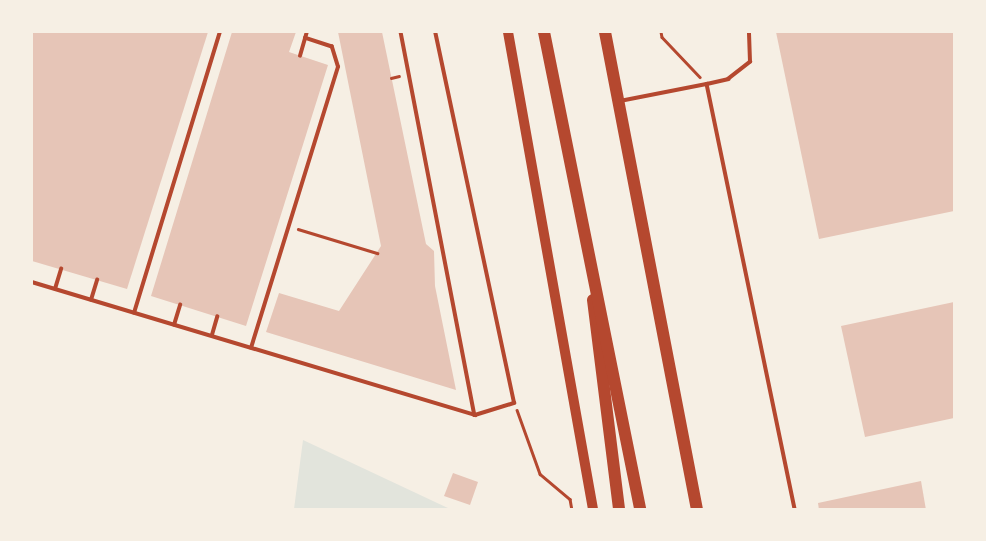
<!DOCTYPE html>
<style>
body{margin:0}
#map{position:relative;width:986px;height:541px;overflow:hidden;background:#f6efe4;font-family:"Golos Text",sans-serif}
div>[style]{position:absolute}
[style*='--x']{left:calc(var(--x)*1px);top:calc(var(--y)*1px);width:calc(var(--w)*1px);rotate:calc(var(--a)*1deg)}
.green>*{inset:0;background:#e2e4dc}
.building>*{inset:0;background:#e6c5b7}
.path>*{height:2.5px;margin:-1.25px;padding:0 1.25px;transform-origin:1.25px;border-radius:1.25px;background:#b5482f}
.service>*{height:3.5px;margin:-1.75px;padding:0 1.75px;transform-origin:1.75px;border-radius:1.75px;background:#b5482f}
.tertiary>*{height:10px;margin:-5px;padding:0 5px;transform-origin:5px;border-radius:5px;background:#b5482f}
.primary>*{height:12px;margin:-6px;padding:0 6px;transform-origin:6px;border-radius:6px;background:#b5482f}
.trunk>*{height:12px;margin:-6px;padding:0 6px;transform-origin:6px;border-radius:6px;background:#b5482f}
span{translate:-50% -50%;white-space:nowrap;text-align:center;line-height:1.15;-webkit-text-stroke:7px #f6efe4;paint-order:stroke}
.frame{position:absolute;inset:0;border:33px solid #f6efe4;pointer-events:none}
</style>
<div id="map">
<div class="green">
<i style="clip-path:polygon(303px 440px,450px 509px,294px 509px)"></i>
</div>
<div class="building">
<i style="clip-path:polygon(32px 32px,208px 32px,127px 289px,32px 261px)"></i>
<i style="clip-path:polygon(232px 32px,296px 32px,289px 52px,328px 65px,246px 326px,151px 296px)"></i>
<i style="clip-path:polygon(338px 32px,382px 32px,426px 244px,434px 251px,435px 286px,456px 390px,266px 332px,279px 293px,339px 311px,381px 246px)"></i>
<i style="clip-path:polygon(776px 32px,954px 32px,954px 211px,819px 239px)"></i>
<i style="clip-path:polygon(954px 302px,954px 418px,865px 437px,841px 326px)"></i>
<i style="clip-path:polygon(453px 473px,478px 482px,470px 505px,444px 496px)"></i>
<i style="clip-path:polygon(921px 481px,926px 510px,819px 510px,818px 503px)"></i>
</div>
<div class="path">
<i style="--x:661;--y:32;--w:5;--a:79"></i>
<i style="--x:662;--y:37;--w:55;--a:46.5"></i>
<i style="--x:391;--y:78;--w:8;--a:-14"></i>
<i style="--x:298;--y:229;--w:83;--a:16.9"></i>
<i style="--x:517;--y:410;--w:68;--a:70.2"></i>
<i style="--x:540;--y:474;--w:39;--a:40"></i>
<i style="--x:570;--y:499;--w:11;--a:80"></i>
</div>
<div class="service">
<i style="--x:401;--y:32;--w:390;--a:79.1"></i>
<i style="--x:300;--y:56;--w:25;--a:-74"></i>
<i style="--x:707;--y:84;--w:22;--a:-13"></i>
<i style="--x:728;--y:79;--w:28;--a:-38"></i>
<i style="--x:750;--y:62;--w:30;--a:-92"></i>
<i style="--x:620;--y:101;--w:89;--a:-11.1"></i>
<i style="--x:707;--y:84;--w:435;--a:78.3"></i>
<i style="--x:32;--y:282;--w:463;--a:16.7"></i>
<i style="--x:475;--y:415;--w:41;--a:-17.1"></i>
<i style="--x:514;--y:403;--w:379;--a:-102"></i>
<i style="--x:55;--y:289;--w:21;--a:-73"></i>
<i style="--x:91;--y:300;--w:21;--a:-73"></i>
<i style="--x:134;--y:313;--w:294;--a:-73"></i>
<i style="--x:174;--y:325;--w:21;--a:-73"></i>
<i style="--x:212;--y:335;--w:19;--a:-74"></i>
<i style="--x:251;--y:348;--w:294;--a:-72.8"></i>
<i style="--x:338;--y:67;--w:21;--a:-107"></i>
<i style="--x:332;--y:47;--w:28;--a:-162"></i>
</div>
<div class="tertiary">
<i style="--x:508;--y:32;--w:485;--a:79.9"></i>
</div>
<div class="primary">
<i style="--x:593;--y:300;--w:212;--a:82.9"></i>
</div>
<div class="trunk">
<i style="--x:544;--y:32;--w:488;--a:78.6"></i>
<i style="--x:605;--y:32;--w:487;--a:79.1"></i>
</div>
<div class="frame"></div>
</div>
